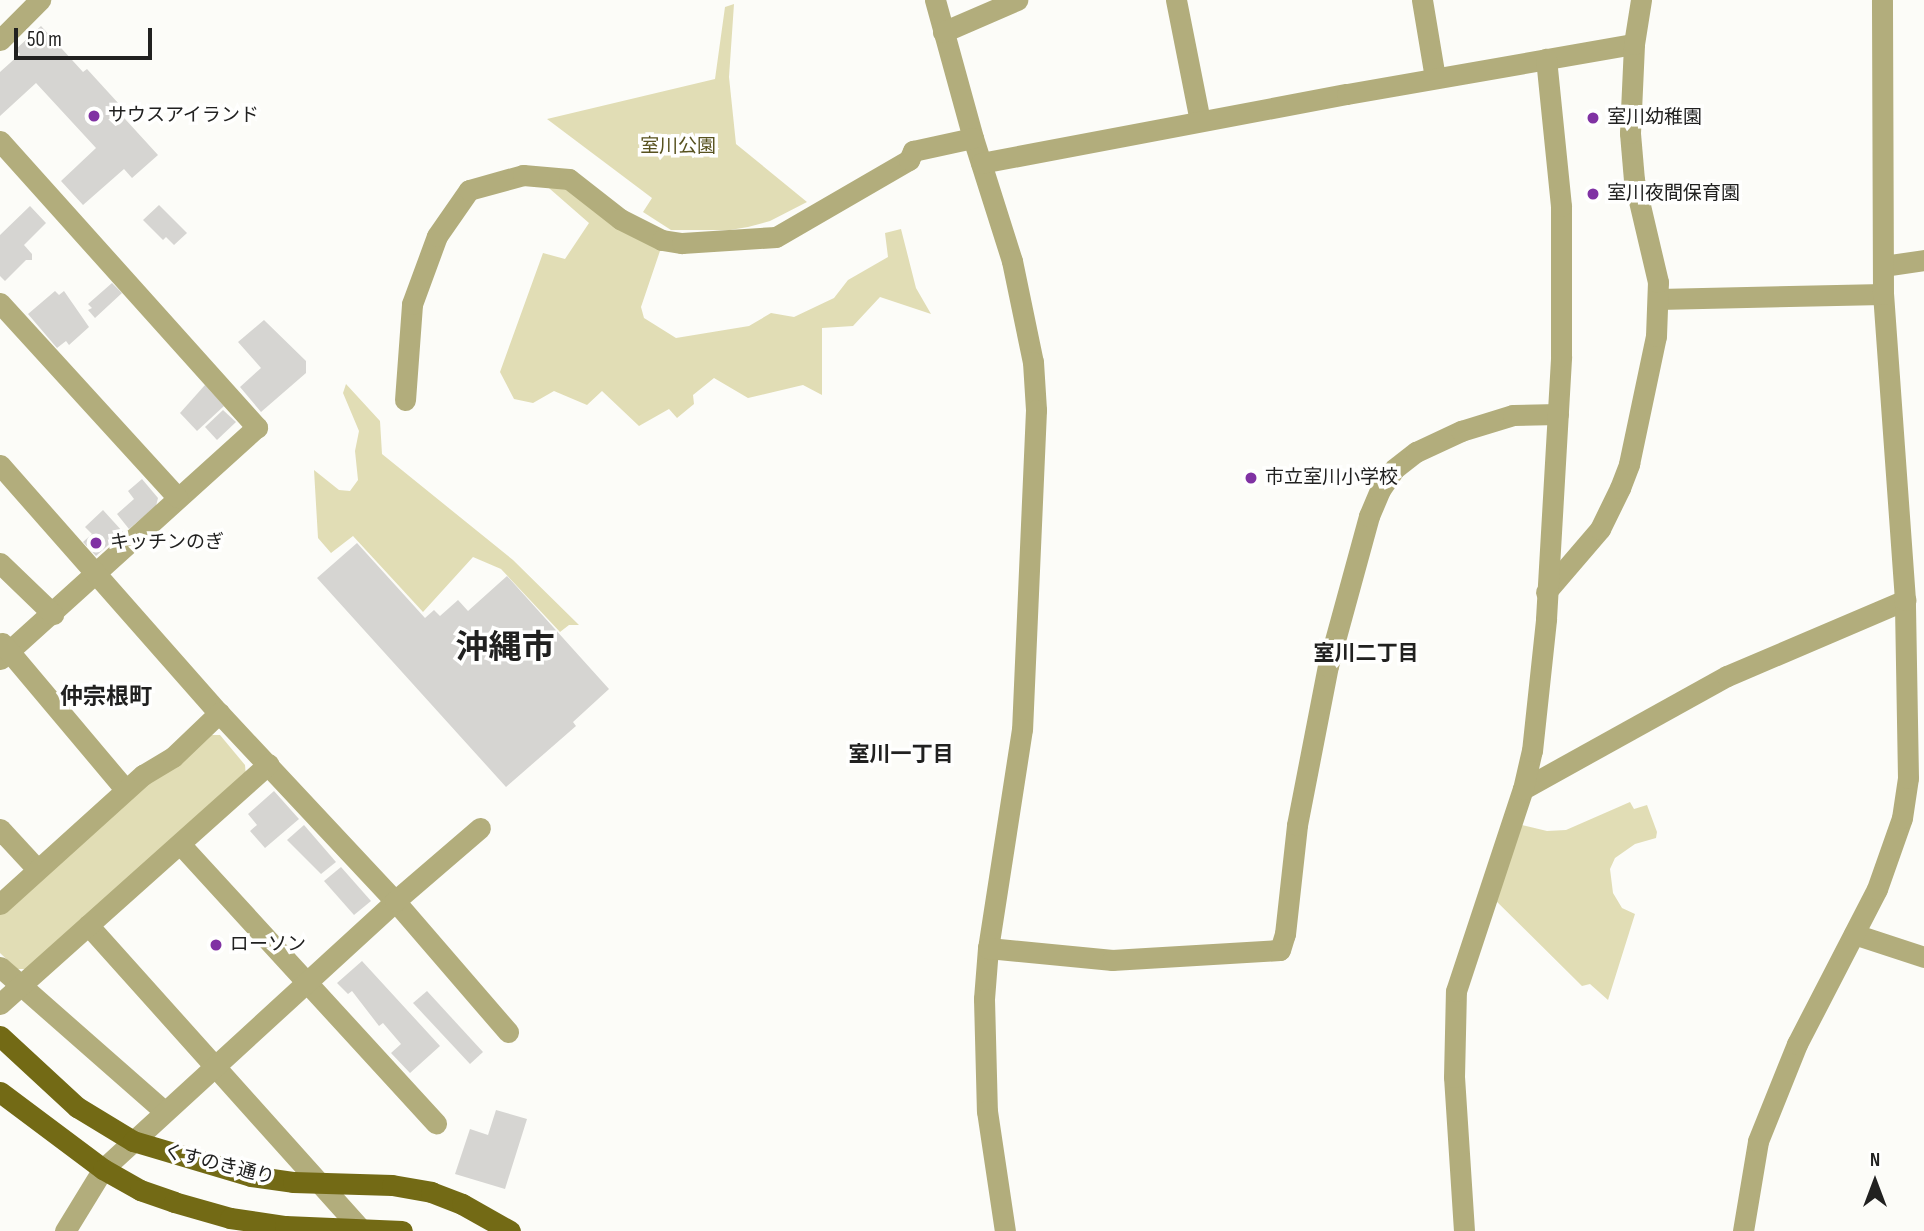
<!DOCTYPE html>
<meta charset="utf-8">
<style>
body{margin:0}
#map{position:relative;width:1924px;height:1231px;overflow:hidden;background:#fcfcf8;font-family:"Sofia Sans Condensed","Noto Sans JP",sans-serif}
div>[style]{position:absolute}
[style*='--x']{left:calc(var(--x)*1px);top:calc(var(--y)*1px);width:calc(var(--w)*1px);rotate:calc(var(--a)*1deg)}
.green>*{inset:0;background:#e1ddb5}
.building>*{inset:0;background:#d6d5d2}
.minor>*{height:21px;margin:-10.5px;padding:0 10.5px;transform-origin:10.5px;border-radius:10.5px;background:#b2ad7c}
.major>*{height:21px;margin:-10.5px;padding:0 10.5px;transform-origin:10.5px;border-radius:10.5px;background:#736a15}
.dots>*{width:19px;height:19px;translate:-50% -50%;box-sizing:border-box;border:4px solid #fffffe;border-radius:50%}
span{translate:-50% -50%;white-space:nowrap;text-align:center;line-height:1.15;-webkit-text-stroke:7px #fffffe;paint-order:stroke}
.poi-label{font-size:19px;color:#212120}
.left{translate:0 -50%;text-align:left}
.park-label{font-size:19px;color:#58521f}
.street-label{font-size:19px;color:#212120}
.neighbourhood-label{font-size:21px;color:#212120;font-weight:700}
.quarter-label{font-size:23px;color:#212120;font-weight:700}
.town-label{font-size:33px;color:#212120;font-weight:700}
.north{position:absolute;left:1840px;top:1147px;width:70px;height:70px;-webkit-text-stroke:5px #fffffe;paint-order:stroke;rotate:0deg;font-size:19px;font-weight:700;line-height:28px;text-align:center;color:#212120}
.north::after{content:'';display:block;margin:auto;width:24px;height:32px;background:#212120;clip-path:polygon(50% 0,100% 100%,50% 72%,0 100%)}
.scale{position:absolute;left:14px;top:28px;width:138px;height:32px;box-sizing:border-box;border:4px solid #212120;border-top:0;padding-left:9px;font-size:21px;line-height:24px;white-space:nowrap;color:#212120;-webkit-text-stroke:5px #fffffe;paint-order:stroke}
</style>
<div id="map">
<div class="green">
<i style="clip-path:polygon(734px 4px,729px 77px,736px 144px,807px 202px,770px 221px,748px 227px,730px 230px,671px 230px,643px 212px,652px 198px,547px 119px,715px 79px,725px 7px)"></i>
<i style="clip-path:polygon(542px 182px,565px 183px,662px 245px,641px 307px,644px 318px,676px 338px,749px 326px,771px 313px,794px 317px,834px 298px,848px 280px,888px 257px,885px 233px,901px 229px,916px 288px,931px 314px,880px 297px,853px 326px,822px 328px,822px 395px,803px 385px,748px 398px,714px 378px,693px 395px,694px 404px,677px 418px,669px 409px,639px 426px,602px 391px,587px 405px,554px 391px,533px 403px,514px 399px,500px 372px,543px 253px,565px 259px,589px 223px)"></i>
<i style="clip-path:polygon(346px 384px,380px 421px,382px 454px,513px 560px,579px 625px,569px 625px,560px 632px,501px 569px,473px 557px,423px 612px,353px 536px,331px 553px,318px 538px,314px 470px,339px 490px,350px 491px,358px 480px,355px 451px,359px 431px,343px 393px)"></i>
<i style="clip-path:polygon(208px 735px,220px 735px,245px 765px,246px 777px,27px 969px,17px 969px,0 953px,0 912px,147px 779px)"></i>
<i style="clip-path:polygon(1630px 802px,1634px 809px,1647px 805px,1657px 832px,1656px 838px,1635px 844px,1615px 858px,1610px 869px,1613px 893px,1622px 908px,1635px 914px,1608px 1000px,1590px 984px,1582px 986px,1488px 893px,1513px 823px,1547px 831px,1566px 830px)"></i>
</div>
<div class="building">
<i style="clip-path:polygon(41px 26px,83px 72px,87px 69px,119px 104px,115px 108px,158px 155px,132px 178px,124px 169px,83px 205px,61px 181px,96px 148px,36px 83px,0 116px,0 72px,20px 54px,15px 50px)"></i>
<i style="clip-path:polygon(159px 205px,187px 233px,174px 245px,166px 237px,163px 240px,143px 220px)"></i>
<i style="clip-path:polygon(30px 206px,46px 223px,24px 245px,32px 254px,32px 260px,26px 260px,5px 281px,0 276px,0 235px)"></i>
<i style="clip-path:polygon(112px 283px,122px 293px,95px 318px,88px 310px,92px 308px,88px 304px)"></i>
<i style="clip-path:polygon(55px 291px,59px 295px,64px 291px,89px 327px,69px 345px,66px 341px,57px 348px,28px 314px)"></i>
<i style="clip-path:polygon(264px 320px,306px 361px,306px 373px,261px 412px,240px 387px,261px 368px,238px 342px)"></i>
<i style="clip-path:polygon(205px 385px,224px 406px,197px 431px,180px 413px)"></i>
<i style="clip-path:polygon(223px 410px,236px 422px,217px 440px,205px 427px)"></i>
<i style="clip-path:polygon(142px 479px,158px 498px,156px 506px,129px 529px,117px 514px,134px 499px,128px 491px)"></i>
<i style="clip-path:polygon(103px 510px,123px 532px,96px 556px,83px 542px,92px 534px,85px 527px)"></i>
<i style="clip-path:polygon(357px 543px,425px 618px,434px 610px,440px 616px,458px 600px,468px 611px,507px 576px,609px 689px,573px 722px,576px 726px,506px 787px,317px 578px)"></i>
<i style="clip-path:polygon(274px 791px,299px 819px,265px 848px,250px 831px,257px 825px,248px 814px)"></i>
<i style="clip-path:polygon(304px 825px,336px 862px,321px 874px,287px 840px)"></i>
<i style="clip-path:polygon(341px 867px,371px 901px,354px 915px,324px 881px)"></i>
<i style="clip-path:polygon(362px 961px,440px 1046px,410px 1073px,391px 1053px,401px 1044px,383px 1023px,379px 1026px,352px 991px,348px 994px,337px 983px)"></i>
<i style="clip-path:polygon(427px 991px,483px 1052px,470px 1064px,413px 1003px)"></i>
<i style="clip-path:polygon(496px 1110px,527px 1119px,505px 1189px,455px 1174px,470px 1129px,488px 1135px)"></i>
</div>
<div class="minor">
<i style="--x:935;--y:0;--w:143;--a:74.6"></i>
<i style="--x:973;--y:138;--w:129;--a:72.4"></i>
<i style="--x:1012;--y:261;--w:103;--a:78.3"></i>
<i style="--x:1033;--y:362;--w:48;--a:86.4"></i>
<i style="--x:1036;--y:410;--w:319;--a:92.5"></i>
<i style="--x:1022;--y:729;--w:222;--a:98.8"></i>
<i style="--x:988;--y:948;--w:51;--a:94.5"></i>
<i style="--x:984;--y:999;--w:112;--a:88.5"></i>
<i style="--x:987;--y:1111;--w:121;--a:81.5"></i>
<i style="--x:1176;--y:0;--w:123;--a:78.8"></i>
<i style="--x:1422;--y:0;--w:79;--a:80.5"></i>
<i style="--x:943;--y:32;--w:81;--a:-23.4"></i>
<i style="--x:0;--y:40;--w:57;--a:-45"></i>
<i style="--x:0;--y:141;--w:385;--a:48.1"></i>
<i style="--x:257;--y:427;--w:346;--a:137.9"></i>
<i style="--x:981;--y:163;--w:372;--a:-10.7"></i>
<i style="--x:1347;--y:94;--w:291;--a:-9.9"></i>
<i style="--x:1883;--y:266;--w:41;--a:-8.3"></i>
<i style="--x:1658;--y:299;--w:225;--a:-1.3"></i>
<i style="--x:0;--y:303;--w:263;--a:47.6"></i>
<i style="--x:405;--y:400;--w:96;--a:-85.8"></i>
<i style="--x:412;--y:304;--w:72;--a:-69.8"></i>
<i style="--x:437;--y:236;--w:56;--a:-55.2"></i>
<i style="--x:469;--y:190;--w:56;--a:-15.5"></i>
<i style="--x:523;--y:175;--w:46;--a:5"></i>
<i style="--x:569;--y:179;--w:65;--a:38.1"></i>
<i style="--x:620;--y:219;--w:47;--a:26.6"></i>
<i style="--x:662;--y:240;--w:20;--a:9"></i>
<i style="--x:682;--y:243;--w:94;--a:-3.7"></i>
<i style="--x:776;--y:237;--w:154;--a:-30.1"></i>
<i style="--x:909;--y:160;--w:10;--a:-66"></i>
<i style="--x:913;--y:151;--w:61;--a:-12.2"></i>
<i style="--x:0;--y:465;--w:331;--a:48.6"></i>
<i style="--x:219;--y:713;--w:258;--a:46.9"></i>
<i style="--x:395;--y:901;--w:173;--a:49.2"></i>
<i style="--x:0;--y:563;--w:74;--a:43.9"></i>
<i style="--x:1546;--y:592;--w:83;--a:-49.4"></i>
<i style="--x:1600;--y:529;--w:46;--a:-64"></i>
<i style="--x:1620;--y:488;--w:26;--a:-69"></i>
<i style="--x:1629;--y:464;--w:131;--a:-78.1"></i>
<i style="--x:1656;--y:336;--w:54;--a:-87.9"></i>
<i style="--x:1658;--y:282;--w:105;--a:-103.2"></i>
<i style="--x:1634;--y:180;--w:47;--a:-94.9"></i>
<i style="--x:1630;--y:133;--w:89;--a:-87.4"></i>
<i style="--x:1634;--y:44;--w:45;--a:-81"></i>
<i style="--x:2;--y:643;--w:192;--a:49.9"></i>
<i style="--x:1523;--y:789;--w:233;--a:-29"></i>
<i style="--x:1727;--y:676;--w:194;--a:-23.1"></i>
<i style="--x:0;--y:829;--w:54;--a:47.2"></i>
<i style="--x:180;--y:844;--w:379;--a:47.5"></i>
<i style="--x:0;--y:904;--w:193;--a:-42.1"></i>
<i style="--x:143;--y:775;--w:35;--a:-31"></i>
<i style="--x:173;--y:757;--w:64;--a:-43.7"></i>
<i style="--x:88;--y:925;--w:406;--a:48.1"></i>
<i style="--x:1854;--y:934;--w:74;--a:18.2"></i>
<i style="--x:988;--y:948;--w:125;--a:5.5"></i>
<i style="--x:1112;--y:960;--w:168;--a:-3.4"></i>
<i style="--x:1280;--y:950;--w:17;--a:-73"></i>
<i style="--x:1285;--y:934;--w:110;--a:-83.7"></i>
<i style="--x:1297;--y:825;--w:162;--a:-79"></i>
<i style="--x:1328;--y:666;--w:156;--a:-74.7"></i>
<i style="--x:1369;--y:516;--w:28;--a:-67"></i>
<i style="--x:1380;--y:490;--w:25;--a:-56"></i>
<i style="--x:1394;--y:469;--w:28;--a:-38"></i>
<i style="--x:1416;--y:452;--w:50;--a:-25"></i>
<i style="--x:1461;--y:431;--w:54;--a:-17.1"></i>
<i style="--x:1513;--y:415;--w:45;--a:-1.3"></i>
<i style="--x:0;--y:967;--w:218;--a:41.3"></i>
<i style="--x:0;--y:1004;--w:360;--a:-41.8"></i>
<i style="--x:65;--y:1231;--w:73;--a:-58.5"></i>
<i style="--x:103;--y:1169;--w:396;--a:-42.5"></i>
<i style="--x:395;--y:901;--w:112;--a:-40.7"></i>
<i style="--x:1464;--y:1231;--w:154;--a:-93.7"></i>
<i style="--x:1454;--y:1077;--w:86;--a:-88.7"></i>
<i style="--x:1456;--y:991;--w:213;--a:-71.7"></i>
<i style="--x:1523;--y:789;--w:39;--a:-77"></i>
<i style="--x:1532;--y:751;--w:133;--a:-83.9"></i>
<i style="--x:1546;--y:619;--w:263;--a:-86.7"></i>
<i style="--x:1561;--y:356;--w:150;--a:-90"></i>
<i style="--x:1561;--y:206;--w:148;--a:-95.8"></i>
<i style="--x:1743;--y:1231;--w:91;--a:-80.5"></i>
<i style="--x:1758;--y:1141;--w:105;--a:-68.1"></i>
<i style="--x:1797;--y:1044;--w:174;--a:-62.7"></i>
<i style="--x:1877;--y:889;--w:75;--a:-70.6"></i>
<i style="--x:1902;--y:818;--w:40;--a:-81.5"></i>
<i style="--x:1908;--y:778;--w:178;--a:-91"></i>
<i style="--x:1905;--y:600;--w:307;--a:-94.1"></i>
<i style="--x:1883;--y:294;--w:294;--a:-90.2"></i>
</div>
<div class="major">
<i style="--x:0;--y:1036;--w:105;--a:42.7"></i>
<i style="--x:77;--y:1107;--w:66;--a:31.3"></i>
<i style="--x:133;--y:1141;--w:123;--a:16.5"></i>
<i style="--x:251;--y:1176;--w:42;--a:8.1"></i>
<i style="--x:293;--y:1182;--w:99;--a:1.7"></i>
<i style="--x:392;--y:1185;--w:40;--a:10"></i>
<i style="--x:431;--y:1192;--w:33;--a:21"></i>
<i style="--x:462;--y:1204;--w:55;--a:29.4"></i>
<i style="--x:0;--y:1092;--w:129;--a:36.8"></i>
<i style="--x:103;--y:1169;--w:43;--a:29.6"></i>
<i style="--x:140;--y:1190;--w:36;--a:19"></i>
<i style="--x:174;--y:1202;--w:58;--a:15.9"></i>
<i style="--x:230;--y:1218;--w:56;--a:8.3"></i>
<i style="--x:285;--y:1226;--w:117;--a:2.4"></i>
</div>
<div class="dots">
<i style="left:94px;top:116px;background:#8032a3"></i>
<i style="left:1593px;top:118px;background:#8032a3"></i>
<i style="left:1593px;top:194px;background:#8032a3"></i>
<i style="left:1251px;top:478px;background:#8032a3"></i>
<i style="left:96px;top:543px;background:#8032a3"></i>
<i style="left:216px;top:945px;background:#8032a3"></i>
</div>
<div class="poi-label">
<span class="left" style="left:108px;top:116px">サウスアイランド</span>
<span class="left" style="left:1607px;top:118px">室川幼稚園</span>
<span class="left" style="left:1607px;top:194px">室川夜間保育園</span>
<span class="left" style="left:1265px;top:478px">市立室川小学校</span>
<span class="left" style="left:110px;top:543px">キッチンのぎ</span>
<span class="left" style="left:230px;top:945px">ローソン</span>
</div>
<div class="park-label">
<span style="left:678px;top:147px">室川公園</span>
</div>
<div class="street-label">
<span style="left:219px;top:1165px;rotate:14deg">くすのき通り</span>
</div>
<div class="neighbourhood-label">
<span style="left:1366px;top:654px">室川二丁目</span>
<span style="left:901px;top:755px">室川一丁目</span>
</div>
<div class="quarter-label">
<span style="left:106px;top:697px">仲宗根町</span>
</div>
<div class="town-label">
<span style="left:505px;top:649px">沖縄市</span>
</div>
<div class="north">N</div>
<div class="scale">50 m</div>
</div>
